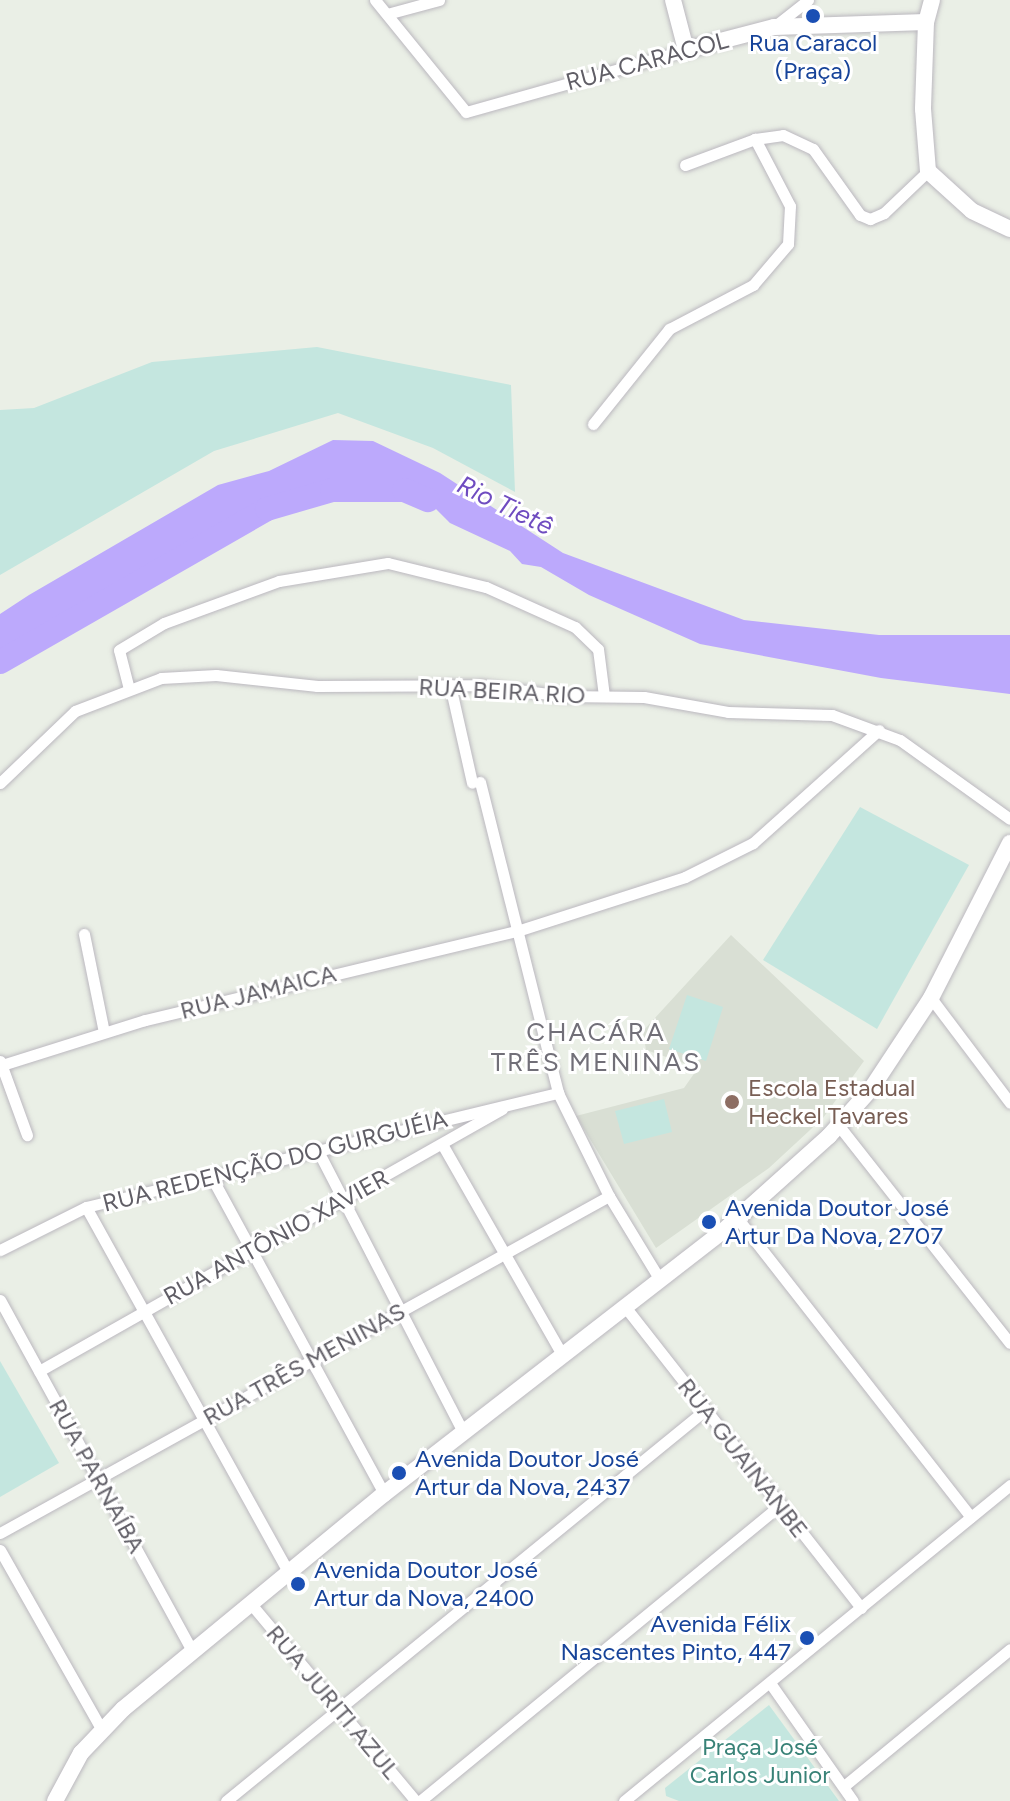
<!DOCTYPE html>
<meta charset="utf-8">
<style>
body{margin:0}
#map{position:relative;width:1010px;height:1801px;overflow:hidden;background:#eaefe6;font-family:Figtree,sans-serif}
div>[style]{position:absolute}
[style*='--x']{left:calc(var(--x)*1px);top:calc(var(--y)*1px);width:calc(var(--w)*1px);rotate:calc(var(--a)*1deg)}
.education>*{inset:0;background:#d9dfd4}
.green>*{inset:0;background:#c4e6df}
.water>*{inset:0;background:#bca9fc}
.river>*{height:24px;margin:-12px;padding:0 12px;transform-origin:12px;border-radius:12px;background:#bca9fc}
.roads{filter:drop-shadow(0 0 2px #bbb8bf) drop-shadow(0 0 2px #bbb8bf)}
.street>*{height:11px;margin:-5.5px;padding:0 5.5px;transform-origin:5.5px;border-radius:5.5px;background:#fff}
.secondary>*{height:16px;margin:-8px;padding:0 8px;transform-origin:8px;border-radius:8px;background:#fff}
.dots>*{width:22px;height:22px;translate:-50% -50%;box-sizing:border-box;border:4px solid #fff;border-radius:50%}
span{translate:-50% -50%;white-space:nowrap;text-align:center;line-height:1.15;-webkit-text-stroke:6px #fff;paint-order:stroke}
.transit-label{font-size:24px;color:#164399}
.left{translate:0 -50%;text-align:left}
.right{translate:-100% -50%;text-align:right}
.street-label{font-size:24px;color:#605e66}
.education-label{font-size:24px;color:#785e54}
.park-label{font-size:24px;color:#388277}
.water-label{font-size:26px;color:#6f4cc0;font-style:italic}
.neighbourhood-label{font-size:26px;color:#716f78;letter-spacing:2px}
</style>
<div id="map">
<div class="education">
<i style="clip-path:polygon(731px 935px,864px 1061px,823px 1118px,769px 1168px,656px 1248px,576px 1116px,684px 1088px,698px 1068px,646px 1050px,643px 1031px)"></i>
</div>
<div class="green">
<i style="clip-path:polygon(317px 347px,511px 385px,515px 492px,433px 448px,338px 413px,214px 451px,0 575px,0 410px,34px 408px,152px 362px)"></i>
<i style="clip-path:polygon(860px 807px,969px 865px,877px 1029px,763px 960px)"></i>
<i style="clip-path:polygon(687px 995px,723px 1007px,706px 1061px,669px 1049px)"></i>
<i style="clip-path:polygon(664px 1099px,672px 1132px,624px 1144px,615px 1111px)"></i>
<i style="clip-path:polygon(0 1361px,59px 1463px,0 1497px)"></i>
<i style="clip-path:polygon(769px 1705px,839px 1801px,679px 1801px,666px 1796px,665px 1788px)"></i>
</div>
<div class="water">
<i style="clip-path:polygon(333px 440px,373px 441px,440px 473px,563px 553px,744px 620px,879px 635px,1010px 635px,1010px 694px,881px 678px,700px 644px,589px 595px,541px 567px,522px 564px,510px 551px,450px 523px,434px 507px,403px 493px,393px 481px,373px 478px,351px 479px,317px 497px,269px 502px,256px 519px,223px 542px,195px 539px,0 661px,0 614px,29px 595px,218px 485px,269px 471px)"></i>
</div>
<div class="river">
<i style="--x:0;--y:662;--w:308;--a:-29.8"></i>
<i style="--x:267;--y:509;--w:68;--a:-16.3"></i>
<i style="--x:332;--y:490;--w:72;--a:0"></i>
<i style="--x:404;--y:490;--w:26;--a:23"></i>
</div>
<div class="roads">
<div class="street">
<i style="--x:375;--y:0;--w:144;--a:50.9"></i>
<i style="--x:466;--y:112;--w:229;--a:-15.7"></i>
<i style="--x:387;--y:14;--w:54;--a:-15.1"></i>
<i style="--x:775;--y:26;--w:42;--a:-38.2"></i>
<i style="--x:685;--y:165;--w:75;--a:-20.4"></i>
<i style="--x:755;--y:139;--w:28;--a:-8"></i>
<i style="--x:783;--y:135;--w:33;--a:25"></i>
<i style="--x:813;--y:149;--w:81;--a:54.5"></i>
<i style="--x:860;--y:215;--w:11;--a:22"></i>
<i style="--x:870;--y:219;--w:15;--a:-23"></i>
<i style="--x:884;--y:213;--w:61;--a:-43.7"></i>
<i style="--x:593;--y:424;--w:122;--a:-51.3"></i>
<i style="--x:669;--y:329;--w:95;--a:-27.6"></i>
<i style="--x:753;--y:285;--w:54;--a:-49.5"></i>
<i style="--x:788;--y:244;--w:38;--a:-87"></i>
<i style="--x:790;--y:206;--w:76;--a:-117.6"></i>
<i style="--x:450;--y:685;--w:100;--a:77.3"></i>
<i style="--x:129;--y:689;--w:40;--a:-104.4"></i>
<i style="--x:119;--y:650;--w:52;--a:-31"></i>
<i style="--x:164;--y:623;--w:122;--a:-20.1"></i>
<i style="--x:279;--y:581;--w:110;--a:-9.4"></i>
<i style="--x:388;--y:563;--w:101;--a:13.8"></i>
<i style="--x:486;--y:587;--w:98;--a:24.2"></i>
<i style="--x:575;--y:627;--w:32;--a:44"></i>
<i style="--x:598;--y:649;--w:47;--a:82.7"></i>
<i style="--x:480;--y:782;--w:321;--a:75.9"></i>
<i style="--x:558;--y:1093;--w:115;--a:63.7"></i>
<i style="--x:609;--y:1196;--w:98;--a:58.7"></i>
<i style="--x:0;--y:783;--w:104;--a:-43.8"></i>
<i style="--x:75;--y:711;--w:92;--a:-21"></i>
<i style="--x:161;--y:678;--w:55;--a:-3.1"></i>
<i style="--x:216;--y:675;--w:102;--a:6.2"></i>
<i style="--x:317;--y:686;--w:164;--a:-0.3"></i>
<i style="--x:481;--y:685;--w:83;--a:7.6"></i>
<i style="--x:563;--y:696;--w:81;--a:0.7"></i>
<i style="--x:644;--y:697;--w:85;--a:10.1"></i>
<i style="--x:728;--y:712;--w:104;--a:1.7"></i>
<i style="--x:832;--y:715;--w:72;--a:20.2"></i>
<i style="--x:900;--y:740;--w:135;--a:35.7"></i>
<i style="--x:84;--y:934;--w:100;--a:78.5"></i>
<i style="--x:931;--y:998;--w:131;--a:53"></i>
<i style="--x:0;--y:1061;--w:79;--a:70"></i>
<i style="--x:2;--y:1065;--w:150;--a:-17.5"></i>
<i style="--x:145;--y:1020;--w:382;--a:-13.5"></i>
<i style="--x:517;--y:931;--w:176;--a:-17.8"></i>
<i style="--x:685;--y:877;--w:76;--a:-26.6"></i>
<i style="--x:753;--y:843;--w:169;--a:-41.9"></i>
<i style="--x:839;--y:1126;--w:276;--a:51.8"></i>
<i style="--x:442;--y:1144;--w:244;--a:60.3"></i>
<i style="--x:318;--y:1151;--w:316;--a:62.7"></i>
<i style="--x:212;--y:1178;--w:360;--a:61.4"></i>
<i style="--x:86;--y:1207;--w:417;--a:61"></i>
<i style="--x:738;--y:1219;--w:378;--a:52"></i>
<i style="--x:0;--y:1250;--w:96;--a:-26.6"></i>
<i style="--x:86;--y:1207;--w:486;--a:-13.6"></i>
<i style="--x:0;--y:1300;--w:400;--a:61.3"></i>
<i style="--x:626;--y:1308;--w:381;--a:51.9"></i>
<i style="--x:39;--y:1371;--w:532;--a:-29.5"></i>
<i style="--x:0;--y:1533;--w:696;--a:-28.96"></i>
<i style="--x:0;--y:1550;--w:207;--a:60.5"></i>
<i style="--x:251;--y:1604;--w:257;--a:50.1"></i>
<i style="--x:770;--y:1683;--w:144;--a:54.9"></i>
<i style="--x:844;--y:1786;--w:215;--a:-39.5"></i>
<i style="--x:226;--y:1801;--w:618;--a:-39.22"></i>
<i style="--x:420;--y:1801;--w:467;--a:-39.4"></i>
<i style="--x:624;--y:1801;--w:499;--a:-39.3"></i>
</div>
<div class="secondary">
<i style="--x:673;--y:0;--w:52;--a:75.4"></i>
<i style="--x:686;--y:50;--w:91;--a:-14.6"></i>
<i style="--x:774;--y:27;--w:152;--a:-1.9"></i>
<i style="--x:932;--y:0;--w:23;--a:105"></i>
<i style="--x:926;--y:22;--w:87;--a:92"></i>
<i style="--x:923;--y:109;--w:62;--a:85.4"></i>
<i style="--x:928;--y:171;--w:59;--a:42.3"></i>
<i style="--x:972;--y:211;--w:42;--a:25.3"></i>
<i style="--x:55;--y:1801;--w:55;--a:-61.6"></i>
<i style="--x:81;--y:1753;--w:61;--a:-46.3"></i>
<i style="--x:123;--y:1709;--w:338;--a:-39.5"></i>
<i style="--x:384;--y:1494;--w:426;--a:-37.8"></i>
<i style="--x:721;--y:1233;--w:145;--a:-41.9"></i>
<i style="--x:829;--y:1136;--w:63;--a:-48.2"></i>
<i style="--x:871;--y:1089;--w:109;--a:-56.6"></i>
<i style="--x:931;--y:998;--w:174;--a:-63"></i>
</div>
</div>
<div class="dots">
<i style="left:813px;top:16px;background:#1a4fb4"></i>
<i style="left:732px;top:1102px;background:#8d6e63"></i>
<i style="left:709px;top:1222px;background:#1a4fb4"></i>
<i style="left:399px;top:1473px;background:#1a4fb4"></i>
<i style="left:298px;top:1584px;background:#1a4fb4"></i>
<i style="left:807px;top:1638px;background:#1a4fb4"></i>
</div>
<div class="transit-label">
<span style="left:813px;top:57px">Rua Caracol<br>(Praça)</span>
<span class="left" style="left:725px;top:1222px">Avenida Doutor José<br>Artur Da Nova, 2707</span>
<span class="left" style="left:415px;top:1473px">Avenida Doutor José<br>Artur da Nova, 2437</span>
<span class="left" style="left:314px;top:1584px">Avenida Doutor José<br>Artur da Nova, 2400</span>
<span class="right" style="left:791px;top:1638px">Avenida Félix<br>Nascentes Pinto, 447</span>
</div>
<div class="street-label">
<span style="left:647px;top:61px;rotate:-15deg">RUA CARACOL</span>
<span style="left:502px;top:691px;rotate:3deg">RUA BEIRA RIO</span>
<span style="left:258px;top:992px;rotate:-14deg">RUA JAMAICA</span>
<span style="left:275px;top:1161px;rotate:-14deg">RUA REDENÇÃO DO GURGUÉIA</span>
<span style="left:276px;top:1237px;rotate:-29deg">RUA ANTÔNIO XAVIER</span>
<span style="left:304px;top:1364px;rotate:-29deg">RUA TRÊS MENINAS</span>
<span style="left:743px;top:1458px;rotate:52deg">RUA GUAINANBE</span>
<span style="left:97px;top:1476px;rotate:61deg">RUA PARNAÍBA</span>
<span style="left:333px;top:1702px;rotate:50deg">RUA JURITI AZUL</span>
</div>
<div class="education-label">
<span class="left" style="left:748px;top:1102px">Escola Estadual<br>Heckel Tavares</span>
</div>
<div class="park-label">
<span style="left:760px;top:1761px">Praça José<br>Carlos Junior</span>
</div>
<div class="water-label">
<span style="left:505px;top:506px;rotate:26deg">Rio Tietê</span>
</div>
<div class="neighbourhood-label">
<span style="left:596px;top:1048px">CHACÁRA<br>TRÊS MENINAS</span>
</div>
</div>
